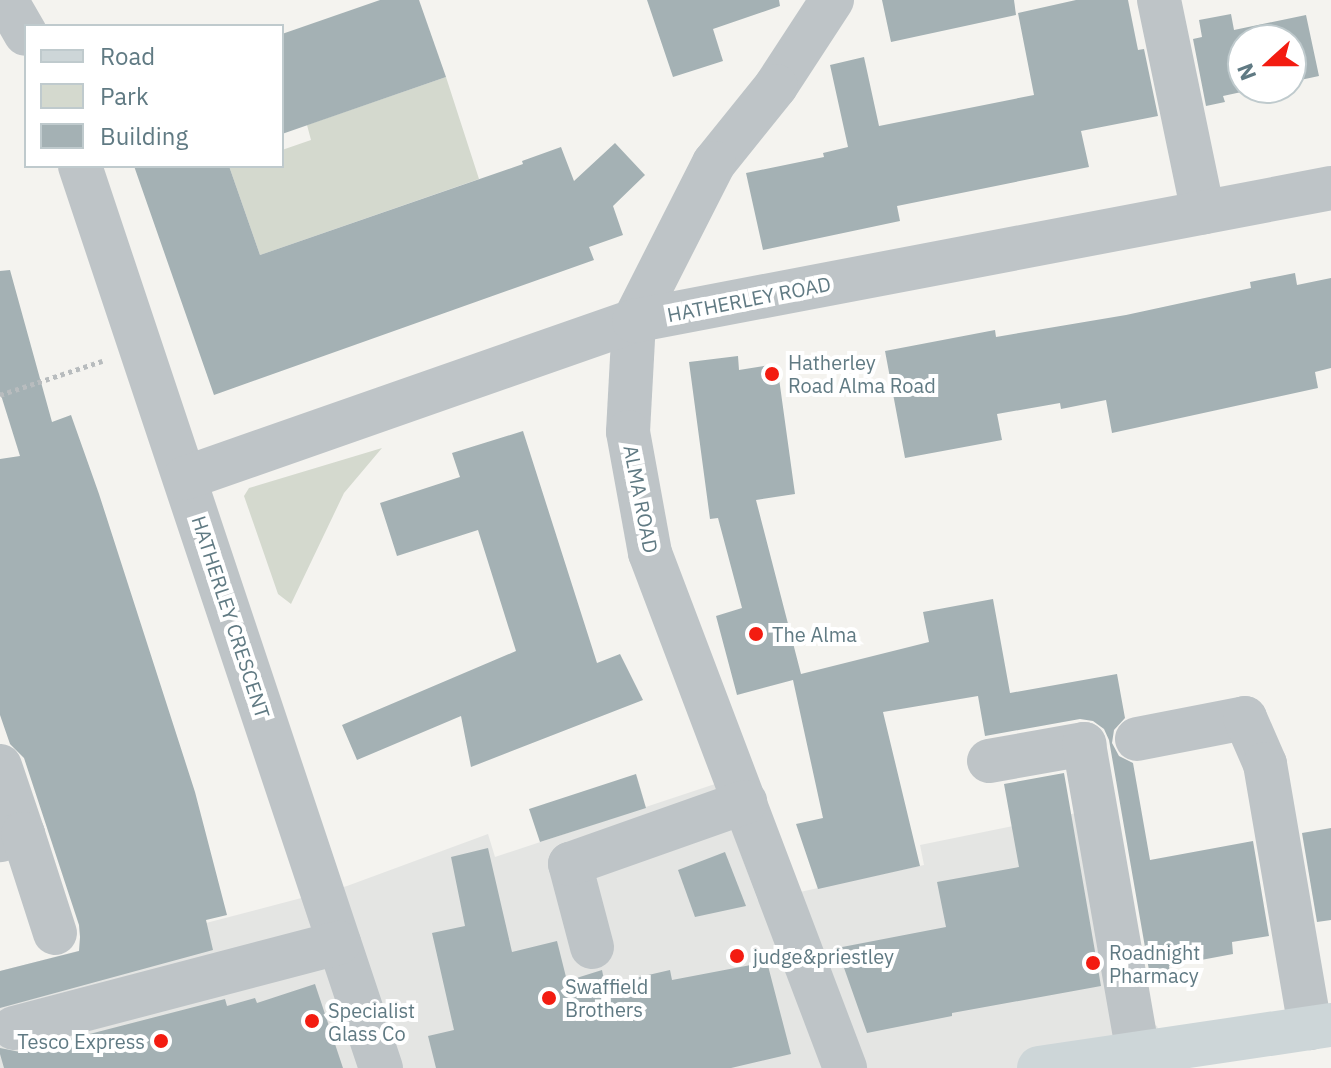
<!DOCTYPE html>
<style>
body{margin:0}
#map{position:relative;width:1331px;height:1068px;overflow:hidden;background:#f4f3ef;font-family:"IBM Plex Sans",sans-serif}
div>[style]{position:absolute}
[style*='--x']{left:calc(var(--x)*1px);top:calc(var(--y)*1px);width:calc(var(--w)*1px);rotate:calc(var(--a)*1deg)}
.built>*{inset:0;background:#e4e5e3}
.green>*{inset:0;background:#d4d9ce}
.building>*{inset:0;background:#a4b1b4}
.path>*{height:5px;margin-top:-2.5px;transform-origin:0;background:repeating-linear-gradient(90deg,#b8bcbe 0 4px,transparent 0 8px)}
.minor>*{height:44px;margin:-22px;padding:0 22px;transform-origin:22px;border-radius:22px;background:#bec4c7}
.major>*{height:44px;margin:-22px;padding:0 22px;transform-origin:22px;border-radius:22px;background:#cdd6d8}
.dots>*{width:22px;height:22px;translate:-50% -50%;box-sizing:border-box;border:4px solid #fff;border-radius:50%}
span{translate:-50% -50%;white-space:nowrap;text-align:center;line-height:1.15;-webkit-text-stroke:8px #fff;paint-order:stroke}
.street-label{font-size:20px;color:#607a83}
.poi-label{font-size:20px;color:#607a83}
.left{translate:0 -50%;text-align:left}
.right{translate:-100% -50%;text-align:right}
.legend{position:absolute;left:24px;top:24px;width:260px;height:144px;box-sizing:border-box;background:#fff;border:2px solid #bfcacd;margin:0;padding:10px 14px;list-style:none;font-size:24px;color:#607a83}
.legend li{display:flex;align-items:center;gap:16px;height:40px}
.legend b{width:40px;border:2px solid #bfcacd}
.north{position:absolute;left:1227px;top:24px;width:80px;height:80px;box-sizing:border-box;background:#fff;border:2px solid #bfcacd;border-radius:50%;rotate:249deg;font-size:22px;font-weight:700;line-height:32px;text-align:center;color:#607a83}
.north::after{content:'';display:block;margin:auto;width:28px;height:36px;background:#f31c11;clip-path:polygon(50% 0,100% 100%,50% 72%,0 100%)}
</style>
<div id="map">
<div class="built">
<i style="clip-path:polygon(715px 784px,758px 901px,924px 865px,920px 845px,1096px 809px,1133px 1015px,1157px 1026px,1172px 1068px,0 1068px,0 971px,132px 937px,206px 923px,347px 886px,488px 834px,495px 857px)"></i>
</div>
<div class="green">
<i style="clip-path:polygon(446px 77px,479px 179px,260px 255px,229px 166px,282px 166px,282px 150px,311px 140px,307px 125px)"></i>
<i style="clip-path:polygon(382px 448px,344px 493px,291px 604px,278px 594px,244px 496px,249px 488px)"></i>
</div>
<div class="building">
<i style="clip-path:polygon(380px 0,419px 0,446px 77px,282px 134px,282px 34px)"></i>
<i style="clip-path:polygon(647px 0,779px 0,780px 6px,713px 29px,723px 61px,673px 77px)"></i>
<i style="clip-path:polygon(882px 0,1014px 0,1016px 15px,891px 42px)"></i>
<i style="clip-path:polygon(1076px 0,1128px 0,1138px 50px,1144px 49px,1158px 116px,1081px 131px,1089px 167px,897px 206px,900px 221px,763px 250px,746px 173px,824px 157px,823px 153px,848px 147px,830px 65px,864px 57px,879px 126px,1034px 95px,1018px 13px)"></i>
<i style="clip-path:polygon(1231px 14px,1234px 30px,1306px 15px,1319px 76px,1291px 82px,1291px 40px,1243px 40px,1243px 88px,1260px 88px,1223px 96px,1225px 102px,1206px 106px,1193px 39px,1202px 37px,1199px 20px)"></i>
<i style="clip-path:polygon(615px 143px,645px 175px,613px 206px,623px 235px,589px 247px,594px 260px,214px 395px,134px 166px,229px 166px,260px 255px,523px 164px,522px 161px,561px 147px,574px 181px)"></i>
<i style="clip-path:polygon(10px 270px,52px 422px,71px 415px,99px 494px,195px 792px,227px 915px,206px 920px,213px 950px,0 1008px,0 971px,79px 951px,80px 937px,79px 925px,24px 758px,10px 744px,0 715px,0 459px,20px 456px,0 392px,0 271px)"></i>
<i style="clip-path:polygon(1295px 273px,1297px 285px,1331px 278px,1331px 368px,1315px 372px,1318px 388px,1112px 433px,1106px 400px,1061px 409px,1060px 403px,997px 414px,1002px 440px,905px 458px,885px 351px,995px 330px,996px 337px,1126px 315px,1251px 288px,1250px 282px)"></i>
<i style="clip-path:polygon(738px 356px,739px 370px,777px 364px,795px 494px,756px 500px,801px 674px,929px 642px,923px 612px,993px 599px,1010px 693px,1117px 674px,1125px 718px,1114px 730px,1112px 743px,1119px 756px,1133px 763px,1150px 860px,1253px 841px,1269px 936px,1232px 942px,1233px 954px,1169px 966px,1170px 973px,1150px 976px,1109px 740px,1104px 729px,1093px 721px,1080px 719px,985px 736px,978px 696px,883px 712px,920px 866px,818px 889px,796px 824px,823px 818px,793px 680px,737px 695px,716px 616px,742px 608px,718px 518px,710px 519px,689px 362px)"></i>
<i style="clip-path:polygon(523px 431px,597px 663px,620px 654px,643px 700px,471px 767px,461px 716px,357px 760px,342px 725px,516px 651px,478px 530px,397px 556px,380px 503px,460px 477px,452px 453px)"></i>
<i style="clip-path:polygon(1064px 773px,1101px 986px,952px 1013px,952px 1016px,867px 1033px,837px 948px,946px 927px,937px 882px,1019px 867px,1004px 784px)"></i>
<i style="clip-path:polygon(636px 774px,646px 808px,540px 842px,529px 809px)"></i>
<i style="clip-path:polygon(1331px 828px,1331px 920px,1317px 922px,1302px 833px)"></i>
<i style="clip-path:polygon(488px 848px,512px 952px,557px 941px,567px 981px,602px 970px,605px 985px,670px 970px,672px 980px,767px 962px,791px 1054px,731px 1068px,436px 1068px,428px 1036px,454px 1030px,432px 933px,465px 926px,451px 857px)"></i>
<i style="clip-path:polygon(725px 852px,746px 906px,695px 917px,678px 870px)"></i>
<i style="clip-path:polygon(315px 984px,343px 1068px,4px 1068px,0 1054px,0 1048px,20px 1052px,225px 999px,227px 1006px,255px 998px,257px 1003px)"></i>
</div>
<div class="path">
<i style="--x:0;--y:395;--w:108;--a:-18.4"></i>
</div>
<div class="minor">
<i style="--x:6;--y:0;--w:39;--a:60"></i>
<i style="--x:832;--y:0;--w:103;--a:123.1"></i>
<i style="--x:776;--y:86;--w:99;--a:128.8"></i>
<i style="--x:714;--y:163;--w:177;--a:116.9"></i>
<i style="--x:634;--y:321;--w:111;--a:93.1"></i>
<i style="--x:628;--y:432;--w:123;--a:79.7"></i>
<i style="--x:650;--y:553;--w:551;--a:69.26"></i>
<i style="--x:1159;--y:0;--w:217;--a:78.3"></i>
<i style="--x:80;--y:166;--w:951;--a:71.55"></i>
<i style="--x:185;--y:478;--w:476;--a:-19.3"></i>
<i style="--x:634;--y:321;--w:710;--a:-10.8"></i>
<i style="--x:1137;--y:739;--w:110;--a:-11"></i>
<i style="--x:1245;--y:718;--w:50;--a:66.5"></i>
<i style="--x:1265;--y:764;--w:268;--a:80.3"></i>
<i style="--x:989;--y:761;--w:97;--a:-10.1"></i>
<i style="--x:1084;--y:744;--w:313;--a:80.1"></i>
<i style="--x:0;--y:766;--w:72;--a:71.3"></i>
<i style="--x:23;--y:834;--w:24;--a:165"></i>
<i style="--x:23;--y:834;--w:104;--a:72.1"></i>
<i style="--x:592;--y:947;--w:86;--a:-104.8"></i>
<i style="--x:570;--y:864;--w:186;--a:-19.5"></i>
<i style="--x:14;--y:1028;--w:336;--a:-14.7"></i>
</div>
<div class="major">
<i style="--x:1039;--y:1068;--w:295;--a:-8.4"></i>
</div>
<div class="dots">
<i style="left:772px;top:374px;background:#f31c11"></i>
<i style="left:756px;top:634px;background:#f31c11"></i>
<i style="left:737px;top:956px;background:#f31c11"></i>
<i style="left:1093px;top:963px;background:#f31c11"></i>
<i style="left:549px;top:998px;background:#f31c11"></i>
<i style="left:312px;top:1021px;background:#f31c11"></i>
<i style="left:161px;top:1041px;background:#f31c11"></i>
</div>
<div class="street-label">
<span style="left:749px;top:299px;rotate:-11deg">HATHERLEY ROAD</span>
<span style="left:641px;top:499px;rotate:79deg">ALMA ROAD</span>
<span style="left:231px;top:617px;rotate:72deg">HATHERLEY CRESCENT</span>
</div>
<div class="poi-label">
<span class="left" style="left:788px;top:374px">Hatherley<br>Road Alma Road</span>
<span class="left" style="left:772px;top:634px">The Alma</span>
<span class="left" style="left:1109px;top:964px">Roadnight<br>Pharmacy</span>
<span class="left" style="left:753px;top:956px">judge&amp;priestley</span>
<span class="left" style="left:565px;top:998px">Swaffield<br>Brothers</span>
<span class="left" style="left:328px;top:1022px">Specialist<br>Glass Co</span>
<span class="right" style="left:145px;top:1041px">Tesco Express</span>
</div>
<ul class="legend">
<li><b style="height:10px;background:#cdd6d8"></b>Road</li>
<li><b style="height:22px;background:#d4d9ce"></b>Park</li>
<li><b style="height:22px;background:#a4b1b4"></b>Building</li>
</ul>
<div class="north">N</div>
</div>
